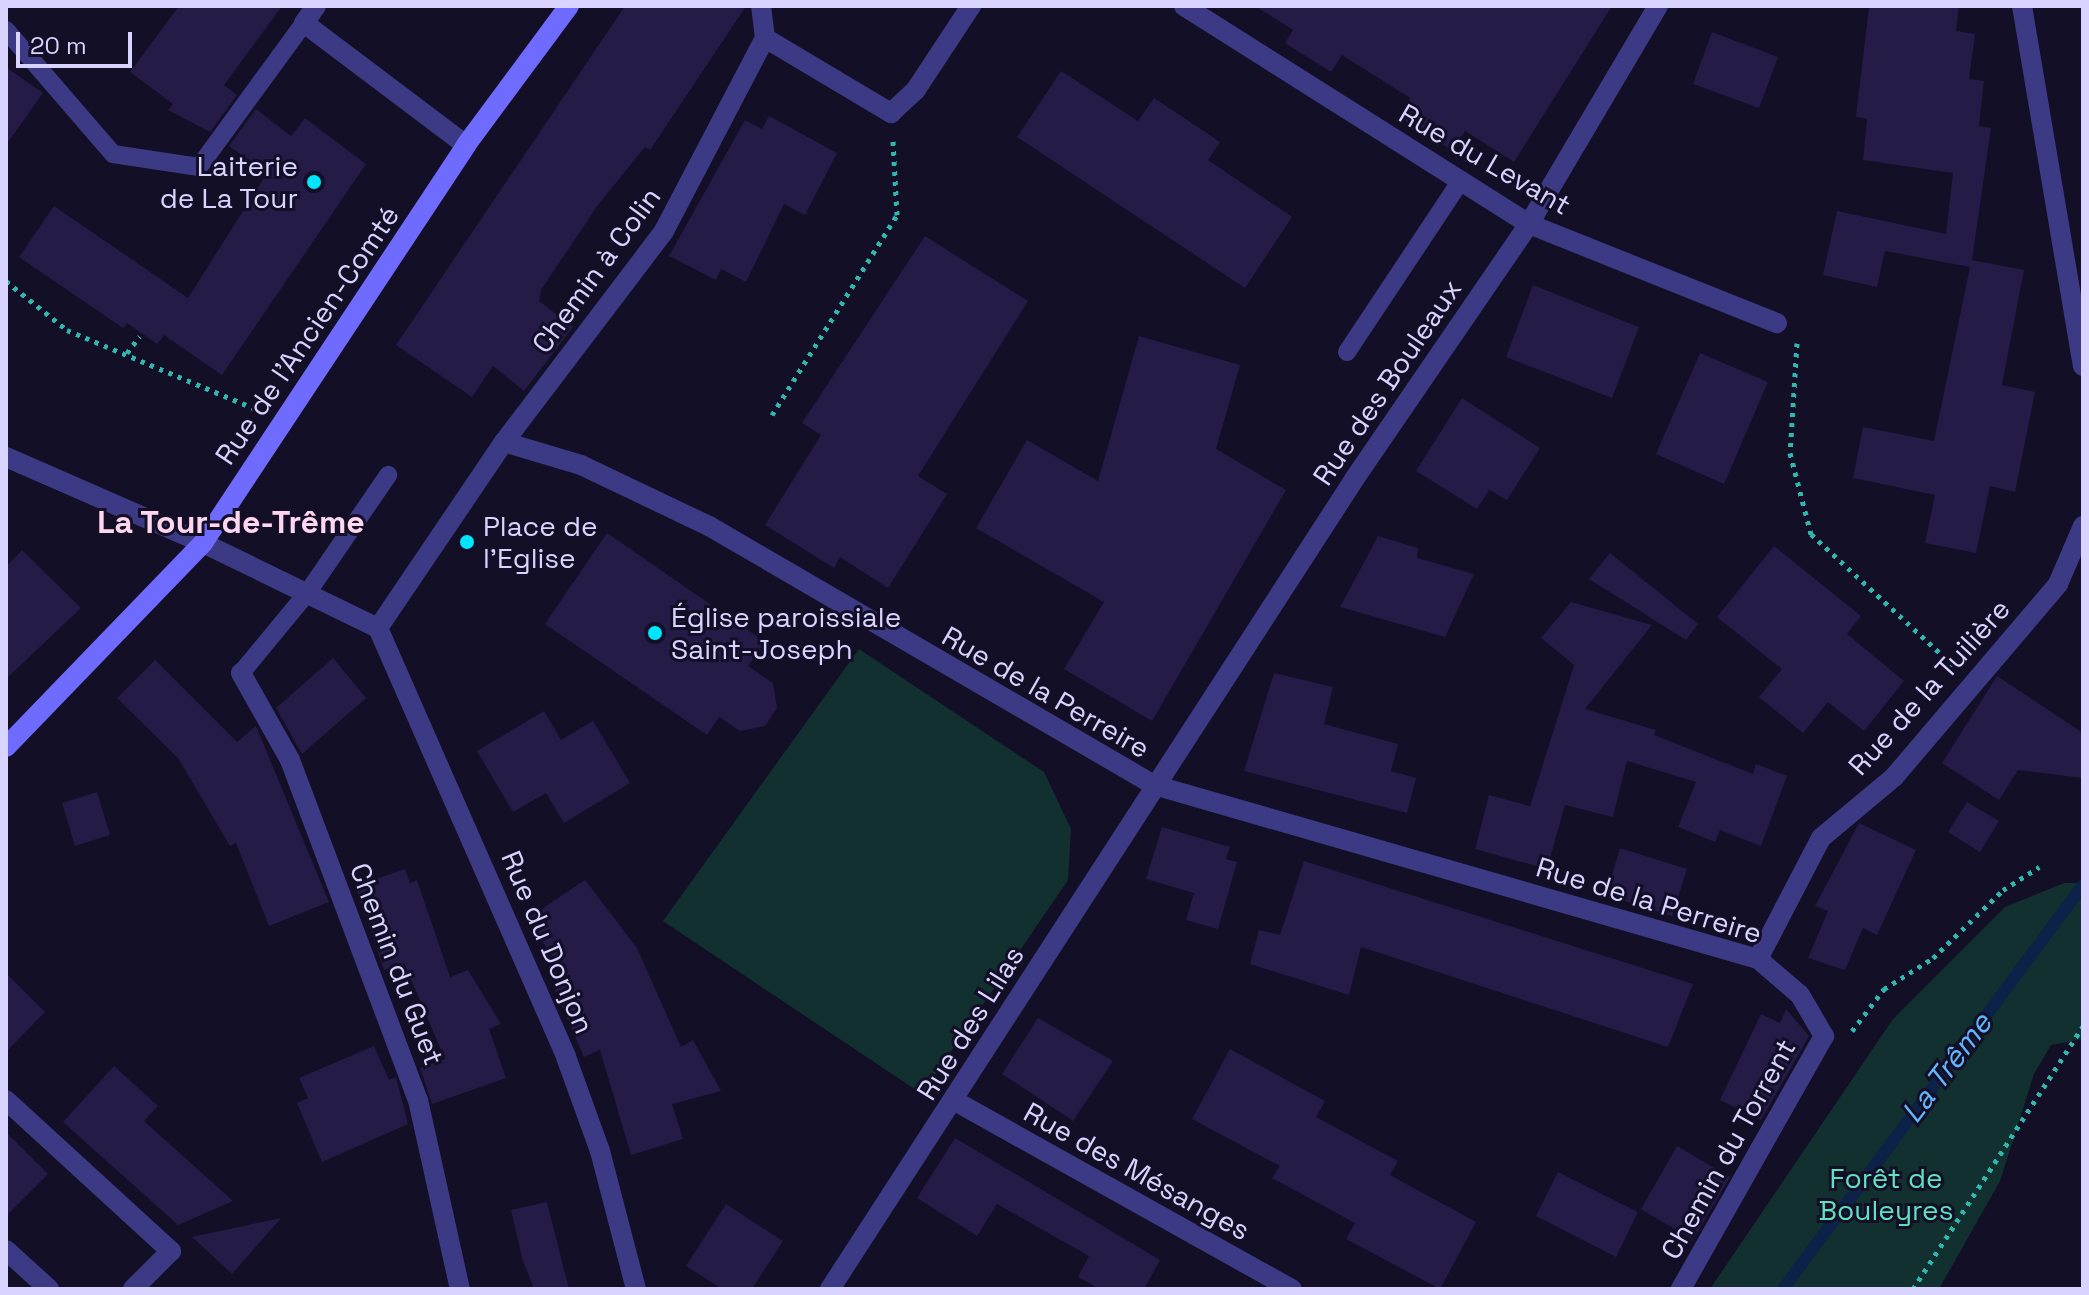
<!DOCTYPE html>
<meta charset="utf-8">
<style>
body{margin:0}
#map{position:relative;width:2089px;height:1295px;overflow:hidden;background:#130f26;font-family:"Space Grotesk",sans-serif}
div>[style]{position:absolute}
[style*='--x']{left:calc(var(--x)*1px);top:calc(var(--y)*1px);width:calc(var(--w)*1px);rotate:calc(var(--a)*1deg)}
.green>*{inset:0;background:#12302f}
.stream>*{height:12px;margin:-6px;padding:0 6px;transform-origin:6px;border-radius:6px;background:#0c2248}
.building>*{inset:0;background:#241b47}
.path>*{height:5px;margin-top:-2.5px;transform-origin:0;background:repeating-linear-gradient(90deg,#2fb8b0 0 4px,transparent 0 10px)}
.service>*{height:18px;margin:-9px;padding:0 9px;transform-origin:9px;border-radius:9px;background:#3d3a85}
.minor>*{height:20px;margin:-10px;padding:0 10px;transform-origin:10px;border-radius:10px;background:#3d3a85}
.tertiary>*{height:20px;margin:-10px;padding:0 10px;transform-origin:10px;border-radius:10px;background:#3d3a85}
.secondary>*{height:20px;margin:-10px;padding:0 10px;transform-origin:10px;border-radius:10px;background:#6f6bff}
.dots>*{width:22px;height:22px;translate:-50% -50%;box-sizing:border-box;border:4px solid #130f26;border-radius:50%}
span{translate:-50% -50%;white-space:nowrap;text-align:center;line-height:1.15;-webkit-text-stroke:6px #130f26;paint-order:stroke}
.street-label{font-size:28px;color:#d9d4ff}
.poi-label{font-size:28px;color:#d9d4ff}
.right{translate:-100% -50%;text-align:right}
.left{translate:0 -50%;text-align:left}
.park-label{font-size:28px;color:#5fe0c0}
.water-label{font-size:30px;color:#62b6ff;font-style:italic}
.quarter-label{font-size:32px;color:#ffd6f0;font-weight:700}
.frame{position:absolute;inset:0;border:8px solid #d9d4ff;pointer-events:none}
.scale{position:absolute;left:16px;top:32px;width:116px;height:36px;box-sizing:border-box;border:4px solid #d9d4ff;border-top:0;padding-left:10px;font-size:24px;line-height:28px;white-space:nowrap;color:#d9d4ff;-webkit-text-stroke:6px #130f26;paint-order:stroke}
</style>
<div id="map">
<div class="green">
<i style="clip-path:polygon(859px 649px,1044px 772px,1071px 829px,1068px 880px,922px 1094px,663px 921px)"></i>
<i style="clip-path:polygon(2064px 883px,2083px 883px,2083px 1039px,2051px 1045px,2034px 1074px,2000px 1181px,1939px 1289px,1710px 1289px,1893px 1019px,2005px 907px)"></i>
</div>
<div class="stream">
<i style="--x:1783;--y:1289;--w:503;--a:-53.4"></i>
</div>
<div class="building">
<i style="clip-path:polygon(179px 6px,282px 6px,224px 85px,237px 95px,210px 132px,168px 110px,173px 104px,130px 72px)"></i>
<i style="clip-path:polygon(625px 6px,746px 6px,650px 150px,645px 147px,598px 205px,541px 290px,539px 301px,573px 327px,524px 391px,493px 366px,472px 397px,396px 345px)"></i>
<i style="clip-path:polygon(1255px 6px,1612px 6px,1514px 162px,1465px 131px,1453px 151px,1399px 117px,1410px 98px,1342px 55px,1331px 72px,1285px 43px,1293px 30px)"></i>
<i style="clip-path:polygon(1869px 6px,1959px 6px,1956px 31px,1975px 34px,1969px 79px,1984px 81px,1979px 126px,1991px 128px,1972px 260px,2024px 270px,2002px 385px,2035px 392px,2015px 492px,1990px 486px,1976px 553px,1925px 543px,1935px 495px,1853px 478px,1863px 427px,1934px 441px,1970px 267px,1885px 251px,1877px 287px,1823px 275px,1837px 211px,1946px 234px,1953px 173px,1863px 160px,1867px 119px,1856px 117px)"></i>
<i style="clip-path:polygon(1712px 32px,1778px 57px,1759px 108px,1693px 84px)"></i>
<i style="clip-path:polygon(6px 67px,43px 93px,6px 145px)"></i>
<i style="clip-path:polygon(1061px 71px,1138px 121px,1154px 98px,1220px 142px,1208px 160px,1292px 217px,1245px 288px,1017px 137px)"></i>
<i style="clip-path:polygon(256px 109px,291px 136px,305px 118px,366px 164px,222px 375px,164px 335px,157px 344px,127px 323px,123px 328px,19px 257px,54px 206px,188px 298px,267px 173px,229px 146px)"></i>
<i style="clip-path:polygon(769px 116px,837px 153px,805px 215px,784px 204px,746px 282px,721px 269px,716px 280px,669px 256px,745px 120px,762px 129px)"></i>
<i style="clip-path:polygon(925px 236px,1028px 301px,918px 476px,947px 494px,888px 588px,840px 557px,834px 568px,765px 525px,821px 435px,802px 423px)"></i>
<i style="clip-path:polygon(1533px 285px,1639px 327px,1612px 398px,1506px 357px)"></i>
<i style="clip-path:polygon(1139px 336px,1240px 365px,1216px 449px,1286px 490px,1152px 721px,1064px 669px,1104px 602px,976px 528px,1027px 440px,1098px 481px)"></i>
<i style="clip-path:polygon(1700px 353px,1768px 382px,1724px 484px,1656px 454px)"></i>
<i style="clip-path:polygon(1462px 398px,1540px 448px,1507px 500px,1489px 490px,1477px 509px,1416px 471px)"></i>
<i style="clip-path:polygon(607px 533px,765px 642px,748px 666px,773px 683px,777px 708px,765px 726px,740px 731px,719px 717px,707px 735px,545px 624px)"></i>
<i style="clip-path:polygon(1378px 536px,1418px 548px,1417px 558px,1474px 574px,1445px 637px,1340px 607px)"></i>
<i style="clip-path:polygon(1774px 546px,1861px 616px,1847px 634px,1904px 681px,1864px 731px,1828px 702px,1803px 733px,1759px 697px,1782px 669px,1717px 617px)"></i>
<i style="clip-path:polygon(22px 550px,81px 608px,6px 679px,6px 567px)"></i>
<i style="clip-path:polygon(1610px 553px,1698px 624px,1686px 640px,1589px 579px)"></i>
<i style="clip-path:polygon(1571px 602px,1652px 625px,1585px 709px,1656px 730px,1654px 735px,1753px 774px,1756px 764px,1787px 776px,1761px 846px,1720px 830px,1715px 842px,1678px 827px,1696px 782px,1627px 761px,1613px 817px,1565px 805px,1547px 869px,1475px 849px,1489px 795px,1530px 806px,1574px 665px,1541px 638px)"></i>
<i style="clip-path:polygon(333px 658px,366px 698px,302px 754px,276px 708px)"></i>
<i style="clip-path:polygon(155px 660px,237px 742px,256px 726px,329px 902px,269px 926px,236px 843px,230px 846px,178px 758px,117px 698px)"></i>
<i style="clip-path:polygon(1274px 673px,1333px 687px,1324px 724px,1398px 744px,1391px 771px,1416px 778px,1407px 813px,1244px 771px)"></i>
<i style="clip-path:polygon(1997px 676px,2083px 733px,2083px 778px,2018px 770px,1999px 800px,1942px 763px)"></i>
<i style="clip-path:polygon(544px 711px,561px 740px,593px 721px,630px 783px,564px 823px,546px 793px,513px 812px,477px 751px)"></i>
<i style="clip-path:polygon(97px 792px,110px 835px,75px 846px,62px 803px)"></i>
<i style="clip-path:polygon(1967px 802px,1999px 821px,1980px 852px,1948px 832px)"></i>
<i style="clip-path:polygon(1859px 823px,1916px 850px,1877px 935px,1863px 928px,1845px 970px,1808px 958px,1828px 911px,1815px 906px)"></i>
<i style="clip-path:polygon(1162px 827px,1230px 847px,1226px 859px,1237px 862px,1218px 929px,1186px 920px,1194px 893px,1146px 879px)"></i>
<i style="clip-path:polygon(1620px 848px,1687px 869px,1672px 916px,1606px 895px)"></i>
<i style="clip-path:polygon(1304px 861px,1693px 984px,1668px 1047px,1361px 947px,1349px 995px,1250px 964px,1259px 930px,1280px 935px)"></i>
<i style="clip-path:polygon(405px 869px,410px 883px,417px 880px,450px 977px,468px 970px,501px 1024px,489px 1029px,506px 1078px,432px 1104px,420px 1068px,445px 1059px,404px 963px,384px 970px,355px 886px)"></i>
<i style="clip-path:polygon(585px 880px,637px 948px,681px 1047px,693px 1040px,721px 1091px,672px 1104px,683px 1139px,631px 1155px,600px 1050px,584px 1057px,553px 986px,568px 979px,527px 919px)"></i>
<i style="clip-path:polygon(6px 973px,45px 1012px,6px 1052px)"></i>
<i style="clip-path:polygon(1786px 1009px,1809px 1036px,1761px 1120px,1720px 1100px,1761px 1014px,1780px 1023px)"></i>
<i style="clip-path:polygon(1038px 1018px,1113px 1061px,1073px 1121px,1002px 1074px)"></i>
<i style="clip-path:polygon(374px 1046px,389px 1080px,396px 1077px,408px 1124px,322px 1162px,297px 1103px,308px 1098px,299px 1078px)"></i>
<i style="clip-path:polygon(1230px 1049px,1325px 1101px,1316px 1117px,1398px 1161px,1390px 1175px,1476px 1222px,1440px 1289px,1346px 1239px,1355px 1223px,1272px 1178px,1280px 1166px,1192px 1119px)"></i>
<i style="clip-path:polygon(114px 1066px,158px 1106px,144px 1121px,233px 1201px,178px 1225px,63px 1122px)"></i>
<i style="clip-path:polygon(6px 1132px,48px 1174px,6px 1216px)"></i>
<i style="clip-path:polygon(955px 1138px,1160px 1260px,1144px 1289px,1100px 1289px,1078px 1277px,1089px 1256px,997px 1204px,977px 1236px,917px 1198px)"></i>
<i style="clip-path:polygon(1677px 1146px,1730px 1177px,1693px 1240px,1641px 1209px)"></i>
<i style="clip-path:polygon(1558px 1172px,1638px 1212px,1616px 1257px,1536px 1216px)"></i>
<i style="clip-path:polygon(547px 1202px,569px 1289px,534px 1289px,522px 1258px,511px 1210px)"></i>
<i style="clip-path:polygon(726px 1204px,783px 1241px,752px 1289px,722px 1289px,686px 1266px)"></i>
<i style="clip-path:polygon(281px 1218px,232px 1274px,192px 1237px)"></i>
</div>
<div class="path">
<i style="--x:6;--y:281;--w:78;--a:38.8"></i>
<i style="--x:67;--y:330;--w:205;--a:22.7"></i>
<i style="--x:1797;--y:343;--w:110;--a:93.6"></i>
<i style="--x:1790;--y:453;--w:84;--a:75.5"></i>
<i style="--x:1811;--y:534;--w:195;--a:42.7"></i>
<i style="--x:127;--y:353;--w:21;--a:-53"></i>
<i style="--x:772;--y:415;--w:236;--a:-58"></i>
<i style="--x:897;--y:215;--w:75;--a:-93.1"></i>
<i style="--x:1852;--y:1031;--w:53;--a:-52.7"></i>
<i style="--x:1884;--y:989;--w:58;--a:-32.3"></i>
<i style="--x:1933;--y:958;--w:98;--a:-44.2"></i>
<i style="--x:2003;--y:890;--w:43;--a:-32.6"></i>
<i style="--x:1913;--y:1289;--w:313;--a:-57.1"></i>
</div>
<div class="service">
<i style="--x:6;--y:30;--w:164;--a:49.2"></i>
<i style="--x:113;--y:154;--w:87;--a:8.6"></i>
<i style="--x:199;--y:167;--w:178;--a:-53.9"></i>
<i style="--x:1347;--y:352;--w:204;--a:-56.4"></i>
<i style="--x:241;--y:673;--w:105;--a:-50.4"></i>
<i style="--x:308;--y:592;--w:142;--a:-55.6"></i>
</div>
<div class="minor">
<i style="--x:316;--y:6;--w:21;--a:125"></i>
<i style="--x:304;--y:23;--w:203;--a:37"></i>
<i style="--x:1184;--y:6;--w:408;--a:32.3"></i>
<i style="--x:1529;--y:224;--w:267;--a:21.8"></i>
<i style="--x:2022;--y:6;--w:365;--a:80.4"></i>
<i style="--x:765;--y:38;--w:147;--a:30.8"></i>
<i style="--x:891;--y:113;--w:33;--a:-43"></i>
<i style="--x:915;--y:91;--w:102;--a:-56.6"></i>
<i style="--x:504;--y:442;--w:265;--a:-52.8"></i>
<i style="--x:664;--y:231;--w:218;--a:-62.4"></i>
<i style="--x:765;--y:38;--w:32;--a:-97"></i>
<i style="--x:203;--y:543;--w:195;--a:25.9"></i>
<i style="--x:378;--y:628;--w:225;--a:-55.9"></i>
<i style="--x:504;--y:442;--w:80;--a:16.6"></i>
<i style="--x:581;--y:465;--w:142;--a:25.5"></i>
<i style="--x:709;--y:526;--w:515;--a:30.2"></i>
<i style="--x:1154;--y:785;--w:629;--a:16.07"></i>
<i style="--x:1758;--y:959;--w:55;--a:40.6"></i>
<i style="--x:1800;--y:995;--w:48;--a:59.7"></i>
<i style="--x:1824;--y:1036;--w:291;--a:119.5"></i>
<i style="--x:378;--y:628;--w:468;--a:66.3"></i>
<i style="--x:566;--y:1057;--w:100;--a:70.1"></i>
<i style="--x:600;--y:1151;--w:143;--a:75.4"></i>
<i style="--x:241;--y:673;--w:100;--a:60.6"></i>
<i style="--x:290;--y:760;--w:363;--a:69.4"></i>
<i style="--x:418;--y:1100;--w:194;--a:77.5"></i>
<i style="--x:1758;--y:959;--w:136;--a:-62.5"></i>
<i style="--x:1821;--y:838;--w:95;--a:-39.9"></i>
<i style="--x:1894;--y:777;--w:253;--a:-49.6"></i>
<i style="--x:2058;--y:584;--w:63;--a:-66.7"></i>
<i style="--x:6;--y:1100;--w:224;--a:42.5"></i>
<i style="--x:171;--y:1251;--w:54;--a:135"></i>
<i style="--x:955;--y:1101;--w:386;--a:29.2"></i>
<i style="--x:6;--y:1250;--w:58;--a:42.2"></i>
<i style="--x:830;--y:1289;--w:966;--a:-57.08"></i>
<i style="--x:1355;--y:478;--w:308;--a:-55.6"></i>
<i style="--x:1529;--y:224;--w:253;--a:-59.4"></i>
</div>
<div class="tertiary">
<i style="--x:6;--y:457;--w:215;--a:23.6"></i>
</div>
<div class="secondary">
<i style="--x:6;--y:747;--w:284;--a:-46"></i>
<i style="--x:203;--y:543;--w:477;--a:-56.5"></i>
<i style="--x:466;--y:145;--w:173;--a:-53.5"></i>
</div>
<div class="dots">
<i style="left:314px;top:182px;background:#00e5ff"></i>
<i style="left:467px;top:542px;background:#00e5ff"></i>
<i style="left:655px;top:633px;background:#00e5ff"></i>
</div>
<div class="street-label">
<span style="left:1485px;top:159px;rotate:30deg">Rue du Levant</span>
<span style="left:596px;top:270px;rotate:-54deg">Chemin à Colin</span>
<span style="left:307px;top:335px;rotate:-56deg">Rue de l'Ancien-Comté</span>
<span style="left:1387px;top:382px;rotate:-56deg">Rue des Bouleaux</span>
<span style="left:1929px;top:687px;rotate:-48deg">Rue de la Tuilière</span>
<span style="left:1046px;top:692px;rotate:30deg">Rue de la Perreire</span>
<span style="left:1649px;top:900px;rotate:17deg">Rue de la Perreire</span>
<span style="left:548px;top:942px;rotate:67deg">Rue du Donjon</span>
<span style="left:397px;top:964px;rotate:69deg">Chemin du Guet</span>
<span style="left:970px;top:1023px;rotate:-58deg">Rue des Lilas</span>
<span style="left:1728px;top:1149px;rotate:-61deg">Chemin du Torrent</span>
<span style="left:1137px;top:1171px;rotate:29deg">Rue des Mésanges</span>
</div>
<div class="poi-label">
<span class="right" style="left:298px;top:182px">Laiterie<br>de La Tour</span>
<span class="left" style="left:483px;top:542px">Place de<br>l'Eglise</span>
<span class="left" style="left:671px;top:633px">Église paroissiale<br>Saint-Joseph</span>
</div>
<div class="park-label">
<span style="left:1886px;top:1194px">Forêt de<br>Bouleyres</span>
</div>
<div class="water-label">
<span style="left:1947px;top:1068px;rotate:-53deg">La Trême</span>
</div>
<div class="quarter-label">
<span style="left:231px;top:522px">La Tour-de-Trême</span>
</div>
<div class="frame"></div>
<div class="scale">20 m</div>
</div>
